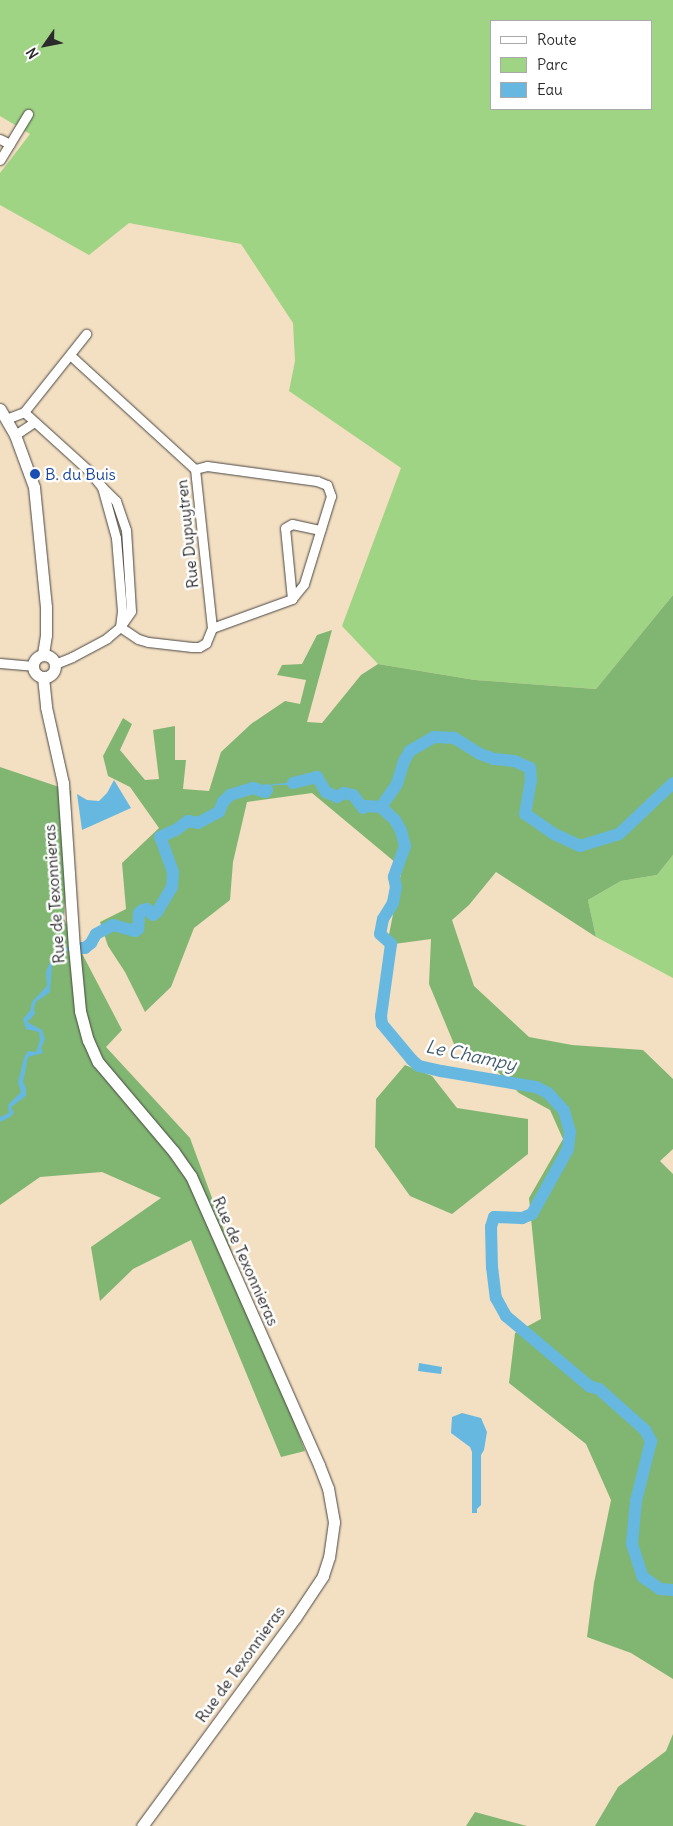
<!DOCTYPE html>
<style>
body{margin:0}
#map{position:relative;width:673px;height:1826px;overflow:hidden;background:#f3dfc2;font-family:Delius,sans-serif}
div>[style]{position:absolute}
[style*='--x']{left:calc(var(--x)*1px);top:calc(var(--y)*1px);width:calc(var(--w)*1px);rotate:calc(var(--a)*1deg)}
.green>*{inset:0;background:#a0d485}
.forest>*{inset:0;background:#80b672}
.water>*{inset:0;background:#66b8e1}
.river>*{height:12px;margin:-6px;padding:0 6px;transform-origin:6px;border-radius:6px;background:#66b8e1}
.roads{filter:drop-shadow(0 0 1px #494642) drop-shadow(0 0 1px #494642)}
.street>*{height:9px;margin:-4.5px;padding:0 4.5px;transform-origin:4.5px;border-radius:4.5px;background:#fff}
.secondary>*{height:11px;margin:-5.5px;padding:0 5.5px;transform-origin:5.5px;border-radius:5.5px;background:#fff}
.secondary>.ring{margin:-5.5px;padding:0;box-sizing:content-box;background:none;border:11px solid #fff;border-radius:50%}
.dots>*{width:14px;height:14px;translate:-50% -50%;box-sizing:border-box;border:2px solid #fff;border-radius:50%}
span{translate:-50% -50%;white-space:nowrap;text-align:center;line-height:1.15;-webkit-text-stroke:5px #fff;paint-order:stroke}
.transit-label{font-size:16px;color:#164399}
.left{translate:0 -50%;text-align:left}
.street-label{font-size:16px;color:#2b2b2b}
.water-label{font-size:18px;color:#405c6b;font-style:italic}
.legend{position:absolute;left:490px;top:20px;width:162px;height:90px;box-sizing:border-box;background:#fff;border:1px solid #aaa;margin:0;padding:6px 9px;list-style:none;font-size:15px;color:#2b2b2b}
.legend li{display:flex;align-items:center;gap:10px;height:25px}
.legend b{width:25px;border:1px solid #aaa}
.north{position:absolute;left:20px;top:20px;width:50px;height:50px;-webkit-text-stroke:4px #fff;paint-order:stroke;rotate:237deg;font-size:14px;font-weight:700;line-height:20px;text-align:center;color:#2b2b2b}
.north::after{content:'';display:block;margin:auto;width:18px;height:22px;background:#2b2b2b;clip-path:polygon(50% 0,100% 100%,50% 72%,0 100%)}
</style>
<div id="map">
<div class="green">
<i style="clip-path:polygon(evenodd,0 0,673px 0,673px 595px,596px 689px,475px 680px,378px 664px,342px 626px,401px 468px,289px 391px,295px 361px,293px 323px,241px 244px,129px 223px,89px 255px,0 205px,0 173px,30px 134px,0 116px,0 0,492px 21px,652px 21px,652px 109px,492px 109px,492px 21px)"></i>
<i style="clip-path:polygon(673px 855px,673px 978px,596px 937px,588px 900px,621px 881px,657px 875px)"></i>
</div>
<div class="forest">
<i style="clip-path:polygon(673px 595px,673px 855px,657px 875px,621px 881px,588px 900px,596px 937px,496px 872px,469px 905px,452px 920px,474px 986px,529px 1037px,572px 1045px,643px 1050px,673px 1079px,673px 1149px,660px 1161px,673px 1174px,673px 1679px,631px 1653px,587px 1637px,594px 1583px,611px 1500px,586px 1444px,509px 1383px,515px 1333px,541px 1319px,529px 1198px,563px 1139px,550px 1110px,519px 1093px,481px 1055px,454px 1044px,429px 984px,431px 939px,387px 945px,402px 868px,312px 793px,247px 802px,233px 862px,230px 900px,194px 928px,171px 987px,145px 1012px,125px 972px,108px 946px,100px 922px,126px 909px,122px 863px,159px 828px,130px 787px,108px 776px,103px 756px,123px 718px,132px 724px,120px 750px,145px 780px,159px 779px,153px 730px,175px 726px,175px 760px,186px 760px,183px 789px,209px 791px,221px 752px,251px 724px,285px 701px,300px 704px,306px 680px,277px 675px,282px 665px,302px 664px,317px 635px,332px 630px,307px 722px,322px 723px,361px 675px,378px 664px,475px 680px,596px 689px)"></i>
<i style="clip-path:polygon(0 767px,71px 791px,64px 919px,122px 1030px,106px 1047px,190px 1138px,305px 1451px,281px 1457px,191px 1240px,133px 1269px,100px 1301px,91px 1247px,161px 1198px,102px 1172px,40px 1177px,0 1205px)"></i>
<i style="clip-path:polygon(405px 1065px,432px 1076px,457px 1108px,528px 1119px,528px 1154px,452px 1214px,410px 1196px,375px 1147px,376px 1099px)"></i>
<i style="clip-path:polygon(673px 1734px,673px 1826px,595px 1826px,618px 1787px,666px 1751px)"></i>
<i style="clip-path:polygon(475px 1812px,527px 1826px,466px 1826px)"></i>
</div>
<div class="water">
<i style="clip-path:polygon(437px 735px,460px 739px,481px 752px,494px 757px,526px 761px,534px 768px,533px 780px,530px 781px,530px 768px,525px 763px,485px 756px,464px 742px,443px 737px,434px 737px,410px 751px,404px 761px,397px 784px,381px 807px,367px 806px,363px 808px,353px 795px,345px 793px,337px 797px,332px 795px,326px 792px,317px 777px,288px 785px,274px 785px,265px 792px,253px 788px,236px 793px,227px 798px,223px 802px,219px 812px,208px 818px,198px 823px,188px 821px,171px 834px,160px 838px,173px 872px,172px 887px,157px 912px,153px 915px,147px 909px,143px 910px,139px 913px,138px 929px,135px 931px,113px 925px,96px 934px,91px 943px,81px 948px,88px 943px,92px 934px,102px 930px,112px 922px,129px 928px,136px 928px,136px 915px,141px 907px,146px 906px,153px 912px,155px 911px,170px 888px,171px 873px,157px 840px,159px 834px,166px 835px,186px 819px,196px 821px,213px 814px,220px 808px,220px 801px,244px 789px,254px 787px,265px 790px,273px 784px,287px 783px,312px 775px,319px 776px,331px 792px,339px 795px,342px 791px,346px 791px,357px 795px,364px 806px,380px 804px,389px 793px,400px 762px,410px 748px)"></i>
<i style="clip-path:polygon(114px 780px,131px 808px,82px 830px,77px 794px,87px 800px,99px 801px,107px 793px)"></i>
<i style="clip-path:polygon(65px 947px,71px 949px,55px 956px,52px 964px,50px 992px,36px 1002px,34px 1008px,35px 1014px,27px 1022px,42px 1030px,45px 1039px,41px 1048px,43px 1053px,28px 1057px,23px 1082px,26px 1088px,26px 1096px,11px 1107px,14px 1113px,10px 1117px,0 1122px,0 1117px,9px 1113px,8px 1105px,21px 1092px,18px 1082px,24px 1058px,28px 1051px,36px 1052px,40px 1040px,39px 1032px,26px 1029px,23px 1019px,30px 1011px,32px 1002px,47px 986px,46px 972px,54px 953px)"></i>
<i style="clip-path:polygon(419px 1363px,442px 1367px,441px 1374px,418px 1371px)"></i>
<i style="clip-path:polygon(462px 1413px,481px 1418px,487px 1432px,484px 1450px,481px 1455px,481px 1505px,477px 1509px,477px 1513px,472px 1513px,472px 1452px,470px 1447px,451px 1433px,452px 1417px)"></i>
</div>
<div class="river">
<i style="--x:293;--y:783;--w:25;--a:-14"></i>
<i style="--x:317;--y:777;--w:17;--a:59"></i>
<i style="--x:326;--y:792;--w:12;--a:24"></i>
<i style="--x:337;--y:797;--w:8;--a:-30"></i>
<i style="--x:344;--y:793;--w:9;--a:13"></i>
<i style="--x:353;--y:795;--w:16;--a:52"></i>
<i style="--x:363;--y:808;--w:4;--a:-27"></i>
<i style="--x:367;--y:806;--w:14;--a:4"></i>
<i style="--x:673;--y:783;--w:74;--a:136.6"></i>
<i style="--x:619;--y:834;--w:41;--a:162.9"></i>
<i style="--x:580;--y:846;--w:29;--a:-155"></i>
<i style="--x:554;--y:834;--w:35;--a:-145"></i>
<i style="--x:525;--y:814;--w:34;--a:-80"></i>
<i style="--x:531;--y:781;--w:13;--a:-94"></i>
<i style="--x:530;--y:768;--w:17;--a:-156"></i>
<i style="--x:514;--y:761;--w:20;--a:-174"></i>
<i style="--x:494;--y:759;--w:15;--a:-160"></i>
<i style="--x:480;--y:754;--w:31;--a:-148"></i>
<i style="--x:454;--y:738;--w:20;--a:-177"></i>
<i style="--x:434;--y:737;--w:28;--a:150"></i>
<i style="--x:410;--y:751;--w:12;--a:121"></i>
<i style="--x:404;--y:761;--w:24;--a:107"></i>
<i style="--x:397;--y:784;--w:28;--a:125"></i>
<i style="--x:381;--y:807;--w:19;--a:43"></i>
<i style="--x:395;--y:820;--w:13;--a:61"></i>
<i style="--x:401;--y:831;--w:16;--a:75"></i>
<i style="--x:405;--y:846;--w:33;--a:110"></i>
<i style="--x:394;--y:877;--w:10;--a:79"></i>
<i style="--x:396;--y:887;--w:16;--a:101"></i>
<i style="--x:393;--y:903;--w:19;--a:122"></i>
<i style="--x:383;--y:919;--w:15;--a:101"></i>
<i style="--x:380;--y:934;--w:15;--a:42"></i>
<i style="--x:391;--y:944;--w:73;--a:97.9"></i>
<i style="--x:381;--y:1016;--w:8;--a:83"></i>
<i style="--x:382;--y:1024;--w:47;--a:50.2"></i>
<i style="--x:412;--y:1060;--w:9;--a:41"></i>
<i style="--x:419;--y:1066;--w:23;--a:13"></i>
<i style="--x:441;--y:1071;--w:96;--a:9.6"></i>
<i style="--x:536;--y:1087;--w:13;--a:27"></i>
<i style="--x:548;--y:1093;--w:24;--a:48"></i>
<i style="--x:564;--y:1111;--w:22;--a:74"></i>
<i style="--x:570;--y:1132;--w:17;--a:97"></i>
<i style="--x:568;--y:1149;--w:74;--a:119"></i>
<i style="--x:532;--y:1214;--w:11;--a:158"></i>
<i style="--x:522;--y:1218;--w:28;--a:-178"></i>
<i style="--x:494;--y:1217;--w:10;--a:107"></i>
<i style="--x:491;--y:1227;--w:40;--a:88.6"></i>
<i style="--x:492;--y:1267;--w:31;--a:83"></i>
<i style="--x:496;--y:1298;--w:21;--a:61"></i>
<i style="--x:506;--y:1316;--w:109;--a:40.1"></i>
<i style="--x:589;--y:1386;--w:10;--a:17"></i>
<i style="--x:599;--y:1389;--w:62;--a:41.7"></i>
<i style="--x:645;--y:1430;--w:13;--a:61"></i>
<i style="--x:651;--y:1441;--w:62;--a:104"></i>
<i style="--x:636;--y:1501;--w:43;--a:95.3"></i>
<i style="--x:632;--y:1544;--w:35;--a:72"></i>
<i style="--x:643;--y:1577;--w:21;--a:35"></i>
<i style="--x:660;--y:1589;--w:13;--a:4"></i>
<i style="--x:76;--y:948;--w:9;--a:0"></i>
<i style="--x:85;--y:948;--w:8;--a:-40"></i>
<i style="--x:91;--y:943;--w:10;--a:-61"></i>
<i style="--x:96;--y:934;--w:19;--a:-28"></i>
<i style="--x:113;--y:925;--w:23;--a:15"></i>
<i style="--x:135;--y:931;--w:4;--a:-34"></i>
<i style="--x:138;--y:929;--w:16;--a:-86"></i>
<i style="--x:139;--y:913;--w:5;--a:-37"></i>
<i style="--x:143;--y:910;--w:4;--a:-14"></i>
<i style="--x:147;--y:909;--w:8;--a:45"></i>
<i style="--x:153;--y:915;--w:5;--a:-37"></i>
<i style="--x:157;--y:912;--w:29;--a:-59"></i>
<i style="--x:172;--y:887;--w:15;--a:-86"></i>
<i style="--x:173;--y:872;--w:37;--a:-110"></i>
<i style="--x:160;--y:837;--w:17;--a:-24"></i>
<i style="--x:176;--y:830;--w:15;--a:-37"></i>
<i style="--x:188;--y:821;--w:10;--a:11"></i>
<i style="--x:198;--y:823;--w:24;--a:-28"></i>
<i style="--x:219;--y:812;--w:11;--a:-68"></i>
<i style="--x:223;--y:802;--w:10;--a:-45"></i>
<i style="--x:230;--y:795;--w:24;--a:-17"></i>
<i style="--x:253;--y:788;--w:13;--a:18"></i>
<i style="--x:265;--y:792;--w:3;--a:-45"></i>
</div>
<div class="roads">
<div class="street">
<i style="--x:0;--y:139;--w:11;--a:27"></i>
<i style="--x:0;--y:160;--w:54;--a:-58.7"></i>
<i style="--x:70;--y:355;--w:169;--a:42.4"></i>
<i style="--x:195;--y:469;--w:160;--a:83.9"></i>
<i style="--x:212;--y:628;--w:16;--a:112"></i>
<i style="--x:206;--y:643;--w:8;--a:150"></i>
<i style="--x:199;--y:647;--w:7;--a:180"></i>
<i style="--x:192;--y:647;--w:44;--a:-173.5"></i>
<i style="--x:148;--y:642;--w:10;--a:-163"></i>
<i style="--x:138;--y:639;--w:22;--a:-146"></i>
<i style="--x:24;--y:412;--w:88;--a:42.2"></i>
<i style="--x:89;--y:471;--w:21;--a:51"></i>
<i style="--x:6;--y:419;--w:19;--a:-21"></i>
<i style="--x:24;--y:412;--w:100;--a:-51.5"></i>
<i style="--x:15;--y:435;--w:23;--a:-34"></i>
<i style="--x:195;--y:469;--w:12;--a:-14"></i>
<i style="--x:207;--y:466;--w:111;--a:7.8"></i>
<i style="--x:317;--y:481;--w:11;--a:22"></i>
<i style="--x:327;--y:485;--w:12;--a:70"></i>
<i style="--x:331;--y:496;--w:92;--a:107.1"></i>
<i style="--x:304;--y:584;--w:19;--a:129"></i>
<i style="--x:292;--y:599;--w:85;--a:160.1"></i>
<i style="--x:292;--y:599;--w:71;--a:-95.6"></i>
<i style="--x:285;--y:528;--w:8;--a:-30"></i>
<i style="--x:292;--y:524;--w:29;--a:12"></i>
<i style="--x:0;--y:663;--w:33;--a:5"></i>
<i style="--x:55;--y:664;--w:18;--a:-22"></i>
<i style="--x:72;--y:657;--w:40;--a:-28"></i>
<i style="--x:107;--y:638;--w:17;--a:-40"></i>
<i style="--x:120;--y:627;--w:19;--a:-55"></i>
<i style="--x:131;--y:611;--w:81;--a:-93.5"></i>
<i style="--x:126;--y:530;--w:31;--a:-109"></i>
<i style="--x:116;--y:501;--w:20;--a:-135"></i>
<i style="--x:102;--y:487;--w:53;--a:74.6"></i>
<i style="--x:116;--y:538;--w:73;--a:85.3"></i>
<i style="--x:122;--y:611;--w:16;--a:97"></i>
</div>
<div class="secondary">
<i style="--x:0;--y:409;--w:30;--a:60"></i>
<i style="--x:15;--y:435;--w:55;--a:69.9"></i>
<i style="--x:34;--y:487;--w:121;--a:84.3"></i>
<i style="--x:46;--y:607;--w:28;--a:90"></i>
<i style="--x:46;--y:635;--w:20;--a:99"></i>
<i class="ring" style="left:33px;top:655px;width:11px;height:11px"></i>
<i style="--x:43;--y:677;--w:30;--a:84"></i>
<i style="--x:46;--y:707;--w:78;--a:77.4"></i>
<i style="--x:63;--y:783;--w:164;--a:86.2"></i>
<i style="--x:74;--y:947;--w:64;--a:84.6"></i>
<i style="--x:80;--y:1011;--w:30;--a:75"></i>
<i style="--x:88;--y:1040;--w:24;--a:66"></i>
<i style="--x:98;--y:1062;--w:118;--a:49.8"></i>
<i style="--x:174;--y:1152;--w:29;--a:55"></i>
<i style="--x:191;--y:1176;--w:316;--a:66.1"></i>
<i style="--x:319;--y:1465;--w:25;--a:69"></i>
<i style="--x:328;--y:1488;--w:35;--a:80"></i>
<i style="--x:334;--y:1522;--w:35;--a:98"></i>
<i style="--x:329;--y:1557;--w:20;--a:108"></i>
<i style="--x:323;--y:1576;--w:50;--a:123.7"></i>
<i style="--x:295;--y:1618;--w:258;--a:126.3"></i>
</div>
</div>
<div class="dots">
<i style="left:35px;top:474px;background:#1a4fb4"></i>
</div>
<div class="transit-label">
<span class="left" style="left:45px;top:474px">B. du Buis</span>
</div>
<div class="street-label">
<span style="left:187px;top:534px;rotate:-96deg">Rue Dupuytren</span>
<span style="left:54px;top:894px;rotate:-94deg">Rue de Texonnieras</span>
<span style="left:246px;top:1261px;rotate:66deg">Rue de Texonnieras</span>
<span style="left:240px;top:1664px;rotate:-54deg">Rue de Texonnieras</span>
</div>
<div class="water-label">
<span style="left:471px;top:1056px;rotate:12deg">Le Champy</span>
</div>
<ul class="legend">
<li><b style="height:6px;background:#fff"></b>Route</li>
<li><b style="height:14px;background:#a0d485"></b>Parc</li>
<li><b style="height:14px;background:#66b8e1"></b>Eau</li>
</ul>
<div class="north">N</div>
</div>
